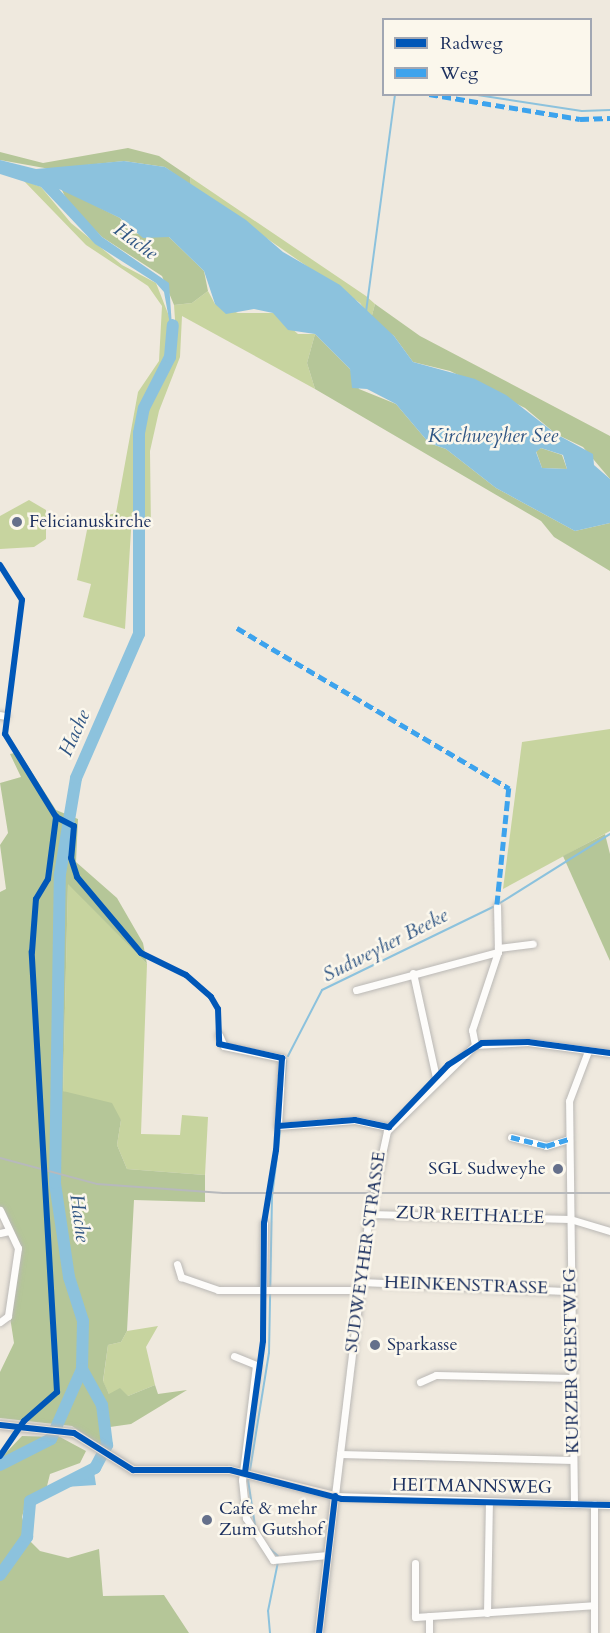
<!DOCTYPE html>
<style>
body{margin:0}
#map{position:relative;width:610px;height:1633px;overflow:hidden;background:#efe9de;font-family:Cardo,serif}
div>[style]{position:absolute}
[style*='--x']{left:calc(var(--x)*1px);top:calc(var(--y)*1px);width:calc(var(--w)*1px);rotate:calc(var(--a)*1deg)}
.green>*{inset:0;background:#c7d49f}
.forest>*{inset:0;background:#b5c698}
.water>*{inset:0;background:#8cc2dd}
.stream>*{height:2px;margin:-1px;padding:0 1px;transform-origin:1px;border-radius:1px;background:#8cc2dd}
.river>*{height:12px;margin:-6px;padding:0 6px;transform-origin:6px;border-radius:6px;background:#8cc2dd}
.roads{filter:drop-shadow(0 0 2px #bab8b5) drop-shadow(0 0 2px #bab8b5)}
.minor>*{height:7px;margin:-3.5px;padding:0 3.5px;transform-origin:3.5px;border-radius:3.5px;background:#fdfcfa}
.major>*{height:8px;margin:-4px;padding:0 4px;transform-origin:4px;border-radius:4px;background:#ece3d8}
.rail>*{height:2px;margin:-1px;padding:0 1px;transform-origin:1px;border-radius:1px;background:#b7b9bc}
.quiet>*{height:4.5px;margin-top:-2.25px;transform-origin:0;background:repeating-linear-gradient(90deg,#3da3ed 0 9px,transparent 0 13.5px)}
.cycleway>*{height:6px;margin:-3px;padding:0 3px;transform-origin:3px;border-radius:3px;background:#0057b8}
.dots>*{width:16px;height:16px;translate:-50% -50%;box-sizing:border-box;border:3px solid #fbf7ec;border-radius:50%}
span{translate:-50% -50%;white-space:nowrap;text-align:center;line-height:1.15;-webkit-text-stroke:5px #fbf7ec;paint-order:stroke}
.poi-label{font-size:18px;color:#1b2f5e}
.left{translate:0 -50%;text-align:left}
.right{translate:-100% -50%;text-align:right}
.street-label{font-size:18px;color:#1b2f5e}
.water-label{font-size:20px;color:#305684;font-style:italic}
.legend{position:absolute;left:382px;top:18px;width:210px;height:78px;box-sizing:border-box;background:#fbf7ec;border:2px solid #a1a7b3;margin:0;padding:8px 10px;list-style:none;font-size:18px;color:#1b2f5e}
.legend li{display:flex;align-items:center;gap:12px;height:30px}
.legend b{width:30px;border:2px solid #a1a7b3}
</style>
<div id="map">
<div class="green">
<i style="clip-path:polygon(190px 177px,366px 296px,375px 304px,371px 319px,360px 303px,191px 186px)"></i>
<i style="clip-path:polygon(23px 180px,41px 187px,71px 223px,122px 265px,156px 283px,176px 334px,174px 305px,192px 303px,208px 291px,215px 304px,238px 313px,274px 313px,298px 334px,315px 334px,307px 363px,315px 389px,182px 316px,180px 357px,159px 411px,150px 451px,151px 529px,132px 514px,125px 629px,83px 617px,91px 584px,77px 580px,89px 520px,116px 513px,138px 392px,159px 361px,162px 306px,148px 286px,86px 245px)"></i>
<i style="clip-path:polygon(29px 500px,46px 510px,46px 539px,34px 547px,0 549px,0 516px)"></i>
<i style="clip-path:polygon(610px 729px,610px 831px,503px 889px,522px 742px)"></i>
<i style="clip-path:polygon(68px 883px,147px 964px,141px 1134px,180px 1135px,182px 1115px,208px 1117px,205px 1175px,127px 1169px,117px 1145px,121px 1120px,63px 1091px)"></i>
<i style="clip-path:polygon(158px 1326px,146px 1347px,155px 1385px,128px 1396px,109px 1394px,103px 1382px,108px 1345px,121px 1342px,127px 1331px)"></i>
</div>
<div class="forest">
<i style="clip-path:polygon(128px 148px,159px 156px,190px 177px,191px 186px,165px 167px,124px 161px,50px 169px,0 160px,0 152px,43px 163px)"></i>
<i style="clip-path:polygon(61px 188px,120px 218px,132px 233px,169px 237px,204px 271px,208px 291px,192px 303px,174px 305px,162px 276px,102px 237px,68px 203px)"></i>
<i style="clip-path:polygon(375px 304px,420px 336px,610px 436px,610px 479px,583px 447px,556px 434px,525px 408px,450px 371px,413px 362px,394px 336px,371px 319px)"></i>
<i style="clip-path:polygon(315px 334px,350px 369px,359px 389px,396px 404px,429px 443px,446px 449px,496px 488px,575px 531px,610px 523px,610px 571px,554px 537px,541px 521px,315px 389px,307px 363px)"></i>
<i style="clip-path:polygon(541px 448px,562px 455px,567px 469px,542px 468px,536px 451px)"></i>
<i style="clip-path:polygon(19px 752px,56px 810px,78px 819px,76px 862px,117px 898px,143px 943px,147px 964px,68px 884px,63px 1091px,112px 1103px,121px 1120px,117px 1145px,127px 1169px,205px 1175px,205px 1202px,134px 1200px,127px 1331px,121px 1342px,108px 1345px,103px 1381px,109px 1394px,120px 1388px,128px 1396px,155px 1385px,158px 1394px,187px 1390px,131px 1424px,103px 1428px,102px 1446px,72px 1426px,0 1418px,0 1372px,14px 1343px,10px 1317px,19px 1248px,0 1206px,0 892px,6px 889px,0 845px,8px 833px,0 783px,21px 777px,10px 754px)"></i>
<i style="clip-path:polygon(605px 834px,610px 854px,610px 961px,563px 856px)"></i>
<i style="clip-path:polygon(22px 1436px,60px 1437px,86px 1451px,80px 1463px,50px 1474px,47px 1486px,26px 1502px,22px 1517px,29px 1540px,40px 1551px,68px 1558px,99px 1549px,103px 1596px,164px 1595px,189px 1633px,0 1633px,0 1459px)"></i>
</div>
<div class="water">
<i style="clip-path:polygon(evenodd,0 160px,36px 169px,124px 161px,165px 167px,246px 220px,283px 252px,340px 285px,394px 336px,413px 362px,475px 379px,506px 395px,556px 434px,593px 454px,594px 465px,610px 479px,610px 523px,575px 531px,496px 488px,446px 449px,429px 443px,396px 404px,367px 389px,352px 388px,350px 369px,315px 334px,288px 330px,273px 313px,254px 309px,226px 314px,215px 304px,204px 271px,169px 237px,143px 238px,120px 218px,59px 189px,102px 237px,169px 283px,173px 341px,164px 292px,156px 283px,95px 244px,41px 187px,0 174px,0 160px,541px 448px,563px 455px,567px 469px,542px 468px,536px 452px,541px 448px)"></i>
<i style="clip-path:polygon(93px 1465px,96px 1485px,65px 1487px,65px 1479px)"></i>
</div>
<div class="stream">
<i style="--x:471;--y:94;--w:112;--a:8.7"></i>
<i style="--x:582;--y:111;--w:28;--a:-2"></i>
<i style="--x:366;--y:312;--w:219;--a:-82.4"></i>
<i style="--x:500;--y:903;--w:130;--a:-32.1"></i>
<i style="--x:288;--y:1056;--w:74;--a:-62.7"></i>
<i style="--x:322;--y:990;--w:190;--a:-25.9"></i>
<i style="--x:284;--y:1086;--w:25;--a:-85"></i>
<i style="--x:250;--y:1470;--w:119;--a:-80.8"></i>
<i style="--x:269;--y:1353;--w:156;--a:-88.9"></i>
<i style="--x:272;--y:1197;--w:82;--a:-83"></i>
<i style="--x:248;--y:1480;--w:47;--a:81.3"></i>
<i style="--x:269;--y:1548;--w:12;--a:42"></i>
<i style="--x:270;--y:1633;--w:22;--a:-95"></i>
<i style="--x:268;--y:1611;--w:50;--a:-78.5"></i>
</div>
<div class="river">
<i style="--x:0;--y:1465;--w:57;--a:-27"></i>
<i style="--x:51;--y:1439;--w:77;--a:-66.1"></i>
<i style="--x:82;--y:1369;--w:48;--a:-88.8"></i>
<i style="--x:83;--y:1321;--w:46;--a:-107.7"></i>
<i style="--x:69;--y:1277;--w:95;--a:-98.5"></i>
<i style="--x:55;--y:1183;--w:309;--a:-89.1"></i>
<i style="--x:60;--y:874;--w:97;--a:-80.5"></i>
<i style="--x:76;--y:778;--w:157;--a:-66.4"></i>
<i style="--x:139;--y:634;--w:201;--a:-90"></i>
<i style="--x:139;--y:433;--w:25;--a:-79"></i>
<i style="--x:144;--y:408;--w:57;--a:-63"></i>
<i style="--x:170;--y:357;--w:32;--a:-85"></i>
<i style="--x:0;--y:1575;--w:47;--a:-54.6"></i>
<i style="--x:27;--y:1537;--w:36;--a:-85"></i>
<i style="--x:30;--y:1501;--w:73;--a:-26.9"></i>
<i style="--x:95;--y:1468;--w:26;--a:-62"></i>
<i style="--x:107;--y:1445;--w:40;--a:-97.1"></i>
<i style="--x:102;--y:1405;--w:41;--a:-119.1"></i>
</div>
<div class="roads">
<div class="minor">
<i style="--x:0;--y:715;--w:5;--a:11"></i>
<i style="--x:498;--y:948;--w:35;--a:-7"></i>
<i style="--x:413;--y:973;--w:107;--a:77.6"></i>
<i style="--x:356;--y:990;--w:147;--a:-15"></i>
<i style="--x:219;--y:1035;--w:12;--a:66"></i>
<i style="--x:224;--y:1046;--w:59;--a:11.7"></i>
<i style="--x:282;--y:1058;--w:68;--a:93.4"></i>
<i style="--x:278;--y:1126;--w:77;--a:-4.5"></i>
<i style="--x:355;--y:1120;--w:35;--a:12"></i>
<i style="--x:475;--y:1045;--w:15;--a:-101"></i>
<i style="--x:472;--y:1030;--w:82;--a:-71.6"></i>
<i style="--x:498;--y:952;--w:46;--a:-91.2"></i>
<i style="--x:610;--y:1053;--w:83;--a:-172.4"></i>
<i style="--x:528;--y:1042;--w:53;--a:176.8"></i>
<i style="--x:475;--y:1045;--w:123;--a:135.7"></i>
<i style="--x:387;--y:1131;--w:85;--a:102.2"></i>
<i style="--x:369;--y:1214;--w:284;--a:96.9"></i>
<i style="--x:335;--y:1496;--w:275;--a:1.9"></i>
<i style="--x:511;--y:1137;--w:36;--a:14"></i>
<i style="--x:546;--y:1146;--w:24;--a:-17"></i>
<i style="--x:0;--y:1210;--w:42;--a:64.7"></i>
<i style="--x:18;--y:1248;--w:69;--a:98.4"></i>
<i style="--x:8;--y:1316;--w:10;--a:143"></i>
<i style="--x:369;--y:1214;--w:201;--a:1.4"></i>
<i style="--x:570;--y:1219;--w:42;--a:16.7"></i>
<i style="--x:0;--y:1233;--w:9;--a:-13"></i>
<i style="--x:177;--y:1264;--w:14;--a:73"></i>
<i style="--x:181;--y:1277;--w:39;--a:19"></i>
<i style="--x:218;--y:1290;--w:142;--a:0"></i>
<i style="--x:361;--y:1282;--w:210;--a:2.5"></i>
<i style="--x:263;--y:1288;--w:65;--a:-89.1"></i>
<i style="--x:234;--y:1356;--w:24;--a:22"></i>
<i style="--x:256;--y:1365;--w:116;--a:96.9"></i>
<i style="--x:242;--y:1480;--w:38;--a:84"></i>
<i style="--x:246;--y:1518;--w:50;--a:57.3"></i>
<i style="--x:273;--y:1560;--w:55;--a:-5.2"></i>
<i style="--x:420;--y:1382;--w:17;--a:-24"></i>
<i style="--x:436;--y:1375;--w:137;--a:1.3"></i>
<i style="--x:340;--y:1454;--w:233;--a:1.5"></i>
<i style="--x:574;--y:1504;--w:403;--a:-90.7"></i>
<i style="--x:569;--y:1101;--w:53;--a:-69.2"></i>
<i style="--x:594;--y:1504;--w:129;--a:90"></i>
<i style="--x:415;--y:1563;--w:54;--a:90"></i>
<i style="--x:415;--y:1617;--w:179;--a:-3.8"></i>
<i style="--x:487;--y:1613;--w:111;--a:-89"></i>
<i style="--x:429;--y:1616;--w:17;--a:90"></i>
</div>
<div class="major">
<i style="--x:0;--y:1425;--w:74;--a:6.2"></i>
<i style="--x:74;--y:1433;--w:70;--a:32.1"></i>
<i style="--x:133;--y:1470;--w:97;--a:0"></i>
<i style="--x:230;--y:1470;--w:108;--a:13.9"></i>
<i style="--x:335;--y:1496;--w:138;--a:96.7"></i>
</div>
</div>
<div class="rail">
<i style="--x:0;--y:1158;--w:100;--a:15"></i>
<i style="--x:97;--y:1184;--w:126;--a:4.1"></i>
<i style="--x:223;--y:1193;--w:387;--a:0"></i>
</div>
<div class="quiet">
<i style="--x:429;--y:94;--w:153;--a:9.4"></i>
<i style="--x:580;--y:119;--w:30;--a:-2"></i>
<i style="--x:237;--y:628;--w:316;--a:30.5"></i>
<i style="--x:509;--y:788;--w:119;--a:95.8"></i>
<i style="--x:511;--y:1137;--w:36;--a:14"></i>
<i style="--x:546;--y:1146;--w:24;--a:-17"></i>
</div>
<div class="cycleway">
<i style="--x:0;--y:565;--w:41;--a:57.8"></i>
<i style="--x:22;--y:600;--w:135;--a:97.2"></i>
<i style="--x:5;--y:734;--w:97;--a:58.4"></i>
<i style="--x:56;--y:817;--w:20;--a:27"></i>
<i style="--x:74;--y:826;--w:32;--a:95"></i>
<i style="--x:71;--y:858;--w:20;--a:72"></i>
<i style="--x:77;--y:877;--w:99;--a:49.9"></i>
<i style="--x:141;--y:953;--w:50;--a:26.1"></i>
<i style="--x:186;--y:975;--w:33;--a:41"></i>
<i style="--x:211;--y:997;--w:14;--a:60"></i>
<i style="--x:218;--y:1009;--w:35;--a:88"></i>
<i style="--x:219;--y:1044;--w:65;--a:12.5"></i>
<i style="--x:282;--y:1058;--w:92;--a:93.7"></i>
<i style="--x:276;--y:1150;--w:74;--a:99.3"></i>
<i style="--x:264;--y:1223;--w:118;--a:90.5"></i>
<i style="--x:263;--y:1341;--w:133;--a:97.8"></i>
<i style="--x:278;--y:1126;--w:77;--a:-4.5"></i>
<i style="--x:355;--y:1120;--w:35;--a:12"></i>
<i style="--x:389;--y:1127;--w:86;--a:-46.4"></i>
<i style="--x:448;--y:1065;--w:40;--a:-32.9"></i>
<i style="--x:482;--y:1043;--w:46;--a:-1.2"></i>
<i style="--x:528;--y:1042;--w:83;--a:7.6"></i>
<i style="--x:0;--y:1425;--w:74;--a:6.2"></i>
<i style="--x:74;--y:1433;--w:70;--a:32.1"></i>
<i style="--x:133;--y:1470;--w:97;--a:0"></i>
<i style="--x:230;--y:1470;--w:116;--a:14.5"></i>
<i style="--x:342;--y:1499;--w:268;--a:1.3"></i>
<i style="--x:0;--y:1456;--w:42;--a:-55.6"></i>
<i style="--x:24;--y:1421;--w:44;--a:-41.3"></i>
<i style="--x:57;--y:1392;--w:441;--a:-93.3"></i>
<i style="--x:32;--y:952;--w:53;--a:-85.7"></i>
<i style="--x:36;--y:899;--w:23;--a:-59"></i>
<i style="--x:48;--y:879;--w:63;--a:-82.6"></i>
<i style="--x:319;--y:1633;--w:138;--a:-83.3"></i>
</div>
<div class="dots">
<i style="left:17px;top:522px;background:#65708b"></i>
<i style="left:558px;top:1169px;background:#65708b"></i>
<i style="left:375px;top:1345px;background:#65708b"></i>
<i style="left:207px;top:1520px;background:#65708b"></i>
</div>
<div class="poi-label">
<span class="left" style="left:29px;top:522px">Felicianuskirche</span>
<span class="right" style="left:546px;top:1169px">SGL Sudweyhe</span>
<span class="left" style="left:387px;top:1345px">Sparkasse</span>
<span class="left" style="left:219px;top:1520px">Cafe &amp; mehr<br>Zum Gutshof</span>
</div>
<div class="street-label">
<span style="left:470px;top:1216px;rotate:2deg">ZUR REITHALLE</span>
<span style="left:366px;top:1252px;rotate:-82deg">SUDWEYHER STRASSE</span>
<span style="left:466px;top:1286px;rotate:2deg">HEINKENSTRASSE</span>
<span style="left:572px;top:1361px;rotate:-91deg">KURZER GEESTWEG</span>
<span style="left:472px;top:1487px;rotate:1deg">HEITMANNSWEG</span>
</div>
<div class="water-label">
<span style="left:136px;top:241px;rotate:36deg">Hache</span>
<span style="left:493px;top:435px">Kirchweyher See</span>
<span style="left:74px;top:733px;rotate:-66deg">Hache</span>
<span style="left:385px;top:945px;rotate:-27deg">Sudweyher Beeke</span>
<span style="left:80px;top:1218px;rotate:82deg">Hache</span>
</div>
<ul class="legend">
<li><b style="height:8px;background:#0057b8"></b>Radweg</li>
<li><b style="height:8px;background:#3da3ed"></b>Weg</li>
</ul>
</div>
